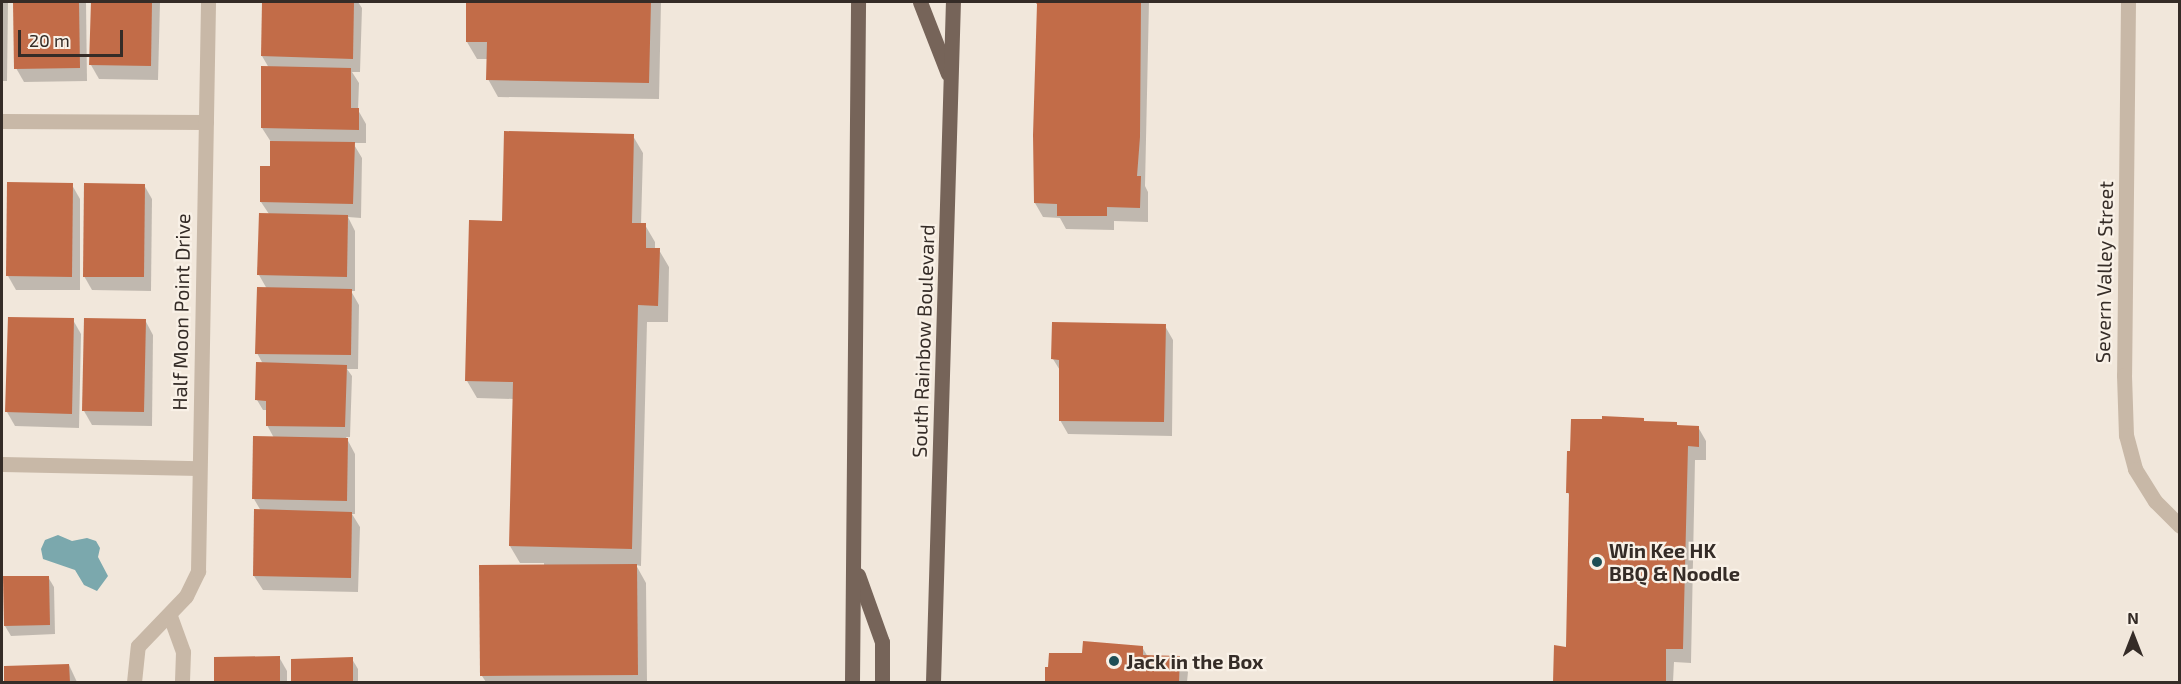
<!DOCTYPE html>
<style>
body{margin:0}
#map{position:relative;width:2181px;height:684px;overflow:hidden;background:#f1e7db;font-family:"Exo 2",sans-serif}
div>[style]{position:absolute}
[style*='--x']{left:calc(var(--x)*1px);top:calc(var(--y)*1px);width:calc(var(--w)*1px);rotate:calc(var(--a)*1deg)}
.water>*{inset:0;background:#7ba8ad}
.shadow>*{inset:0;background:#0003}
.building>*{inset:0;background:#c26c48}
.minor>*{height:15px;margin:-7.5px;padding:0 7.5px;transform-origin:7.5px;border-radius:7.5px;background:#c8b8a7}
.major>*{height:15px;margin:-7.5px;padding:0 7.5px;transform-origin:7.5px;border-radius:7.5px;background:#766459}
.dots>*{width:16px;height:16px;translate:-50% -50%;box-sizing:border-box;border:3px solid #f9f1e7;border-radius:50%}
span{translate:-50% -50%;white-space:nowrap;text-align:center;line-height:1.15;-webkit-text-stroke:4.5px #f9f1e7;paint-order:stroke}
.street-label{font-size:20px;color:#352c27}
.poi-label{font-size:20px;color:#352c27;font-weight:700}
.left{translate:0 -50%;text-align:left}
.frame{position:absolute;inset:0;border:3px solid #352c27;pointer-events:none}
.north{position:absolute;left:2103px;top:606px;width:60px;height:60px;-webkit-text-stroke:4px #f9f1e7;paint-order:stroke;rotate:0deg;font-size:16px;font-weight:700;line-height:24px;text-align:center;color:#352c27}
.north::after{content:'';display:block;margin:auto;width:21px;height:27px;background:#352c27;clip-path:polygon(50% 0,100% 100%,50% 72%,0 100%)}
.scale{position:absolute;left:18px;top:30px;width:105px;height:27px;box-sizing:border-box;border:3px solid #352c27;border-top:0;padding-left:8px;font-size:18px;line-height:21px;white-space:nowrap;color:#352c27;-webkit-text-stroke:4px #f9f1e7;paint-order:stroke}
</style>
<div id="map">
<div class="water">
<i style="clip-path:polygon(58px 535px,72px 541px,87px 538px,96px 541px,100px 548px,98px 557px,108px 576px,97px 591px,84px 585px,75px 570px,43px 559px,41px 549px,45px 540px)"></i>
</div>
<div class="shadow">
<i style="clip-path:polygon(2px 2px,8px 2px,7px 81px,2px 81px)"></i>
<i style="clip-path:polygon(15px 2px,86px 2px,87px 81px,24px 82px,16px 68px)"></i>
<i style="clip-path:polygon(92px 2px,160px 2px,158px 80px,99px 79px,91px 65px)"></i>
<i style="clip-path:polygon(263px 2px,358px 2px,362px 8px,360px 72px,352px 72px,359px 83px,358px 110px,366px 124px,366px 143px,353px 143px,362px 158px,361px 218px,348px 217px,355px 231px,355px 291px,351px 291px,359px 305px,358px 369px,347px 369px,352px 376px,350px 437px,346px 437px,355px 454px,355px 514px,352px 514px,360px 527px,358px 592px,263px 590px,254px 576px,261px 511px,254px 499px,255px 438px,274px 438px,267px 425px,267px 410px,263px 410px,257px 400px,263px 364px,257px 353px,267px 289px,259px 275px,269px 214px,261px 202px,271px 167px,271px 142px,262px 128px,263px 68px,269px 68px,262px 56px)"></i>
<i style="clip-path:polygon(468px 2px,661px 2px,659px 99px,498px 97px,488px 79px,488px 59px,477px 59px,467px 42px)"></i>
<i style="clip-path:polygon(1037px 2px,1149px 2px,1145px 186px,1148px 192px,1148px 222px,1114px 221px,1114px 230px,1066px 229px,1060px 218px,1043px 217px,1035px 203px,1039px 7px)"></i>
<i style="clip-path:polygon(633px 136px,643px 153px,641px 225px,645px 225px,655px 242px,655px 250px,659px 250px,669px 267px,668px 322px,647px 322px,641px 566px,636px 565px,646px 583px,647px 682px,486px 682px,482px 676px,544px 566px,544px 563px,520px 563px,510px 546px,514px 399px,477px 398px,467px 381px,503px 222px)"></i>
<i style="clip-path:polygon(72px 185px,80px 199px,80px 290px,16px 290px,8px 276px)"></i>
<i style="clip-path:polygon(144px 185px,152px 199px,151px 291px,92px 290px,84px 276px)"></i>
<i style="clip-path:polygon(73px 320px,81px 334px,79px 428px,15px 426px,7px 412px)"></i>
<i style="clip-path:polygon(145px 320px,153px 335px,152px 426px,92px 425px,84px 411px)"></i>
<i style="clip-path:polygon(1165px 326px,1173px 340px,1172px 436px,1068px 434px,1060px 420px,1061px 372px,1053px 359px)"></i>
<i style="clip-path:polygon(1643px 419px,1645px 423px,1676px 423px,1678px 427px,1698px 427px,1706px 441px,1706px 460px,1695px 460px,1691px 663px,1674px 662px,1673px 682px,1555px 682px,1555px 647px,1567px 649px,1570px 497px,1568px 493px)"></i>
<i style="clip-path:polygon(48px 577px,54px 587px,55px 634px,11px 636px,5px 626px)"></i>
<i style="clip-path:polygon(1084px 643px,1142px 647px,1148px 657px,1179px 658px,1188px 672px,1187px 682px,1046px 682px,1046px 668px,1084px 655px)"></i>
<i style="clip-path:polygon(279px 657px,287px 671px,287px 682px,216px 682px,215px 658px)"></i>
<i style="clip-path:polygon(352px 659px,358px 669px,358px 682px,293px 682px,293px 660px)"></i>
<i style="clip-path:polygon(69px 665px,77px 682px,6px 682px,5px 667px)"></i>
</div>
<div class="building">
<i style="clip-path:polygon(13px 2px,79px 2px,80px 68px,14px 69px)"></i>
<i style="clip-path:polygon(91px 2px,152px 2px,151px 66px,89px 65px)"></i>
<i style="clip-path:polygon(262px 2px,354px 2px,353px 59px,261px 56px)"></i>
<i style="clip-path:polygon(466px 2px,651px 2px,649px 83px,486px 80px,487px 42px,466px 42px)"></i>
<i style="clip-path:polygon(1035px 2px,1141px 2px,1140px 137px,1137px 176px,1141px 176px,1140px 208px,1107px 207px,1107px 216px,1057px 216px,1057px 204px,1034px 203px,1033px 135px,1037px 4px)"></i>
<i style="clip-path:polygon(261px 66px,351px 68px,351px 108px,359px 108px,359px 130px,261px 128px)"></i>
<i style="clip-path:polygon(504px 131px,634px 134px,632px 223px,646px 223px,646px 248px,660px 248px,658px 306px,638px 305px,632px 549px,509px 546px,513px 382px,465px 381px,469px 220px,502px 221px)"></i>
<i style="clip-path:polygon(270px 141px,355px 142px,353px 204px,260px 202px,260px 166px,270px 166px)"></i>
<i style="clip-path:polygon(7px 182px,73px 183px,72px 277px,6px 276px)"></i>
<i style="clip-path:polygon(84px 183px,145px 184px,144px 277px,83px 277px)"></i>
<i style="clip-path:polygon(259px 213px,348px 215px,347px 277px,257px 275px)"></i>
<i style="clip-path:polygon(257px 287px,352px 289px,351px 355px,255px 354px)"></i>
<i style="clip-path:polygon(8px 317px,74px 318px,72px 414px,5px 412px)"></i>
<i style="clip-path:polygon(84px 318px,146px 319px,144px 412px,82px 411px)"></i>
<i style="clip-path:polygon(1052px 322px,1166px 324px,1164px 422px,1059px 421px,1059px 360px,1051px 359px)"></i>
<i style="clip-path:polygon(256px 362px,347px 365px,345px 427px,266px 426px,266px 401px,255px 400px)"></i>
<i style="clip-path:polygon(1602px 416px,1644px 418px,1644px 421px,1677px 422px,1677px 425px,1699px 426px,1699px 447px,1688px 446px,1683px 649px,1666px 649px,1666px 682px,1553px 682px,1554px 645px,1566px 647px,1569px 493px,1566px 493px,1567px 451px,1570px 451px,1571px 419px,1602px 419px)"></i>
<i style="clip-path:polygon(253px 436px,348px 438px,347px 501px,252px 499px)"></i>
<i style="clip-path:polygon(254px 509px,352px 512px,351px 578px,253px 576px)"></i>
<i style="clip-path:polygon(637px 564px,638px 675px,480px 676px,479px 565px)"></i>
<i style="clip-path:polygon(3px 576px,49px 576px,50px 625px,4px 626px)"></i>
<i style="clip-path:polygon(1083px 641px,1143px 646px,1143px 655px,1180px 656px,1179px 682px,1045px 682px,1045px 667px,1048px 667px,1049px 653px,1082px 653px)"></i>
<i style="clip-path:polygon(280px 656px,280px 682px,214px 682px,214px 657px)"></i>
<i style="clip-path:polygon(353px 657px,353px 682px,291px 682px,291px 659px)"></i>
<i style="clip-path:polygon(69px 664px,70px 682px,4px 682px,4px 666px)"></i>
</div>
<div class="minor">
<i style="--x:2128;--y:2;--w:373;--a:90.6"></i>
<i style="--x:2124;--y:375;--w:60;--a:88.1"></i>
<i style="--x:2126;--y:435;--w:35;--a:75"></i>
<i style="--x:2135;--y:469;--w:38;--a:58"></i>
<i style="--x:2155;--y:501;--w:35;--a:45"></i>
<i style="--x:2;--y:121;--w:204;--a:0.3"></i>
<i style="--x:2;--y:464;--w:197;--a:1.2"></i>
<i style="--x:170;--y:616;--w:38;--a:70"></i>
<i style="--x:183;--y:652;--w:30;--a:92"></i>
<i style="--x:134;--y:682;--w:36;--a:-84"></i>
<i style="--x:138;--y:646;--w:69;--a:-46.2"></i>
<i style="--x:186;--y:596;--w:28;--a:-64"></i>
<i style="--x:198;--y:571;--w:569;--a:-88.99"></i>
</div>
<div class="major">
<i style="--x:920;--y:2;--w:77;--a:68.7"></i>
<i style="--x:858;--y:575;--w:71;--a:70.3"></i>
<i style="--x:882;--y:642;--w:40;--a:90"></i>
<i style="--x:852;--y:682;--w:680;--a:-89.49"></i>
<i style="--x:933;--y:682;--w:680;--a:-88.32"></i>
</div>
<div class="dots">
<i style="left:1597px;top:562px;background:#1e4e55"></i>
<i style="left:1114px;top:661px;background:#1e4e55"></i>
</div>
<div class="street-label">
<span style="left:2104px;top:272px;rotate:-89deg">Severn Valley Street</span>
<span style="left:181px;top:312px;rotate:-89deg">Half Moon Point Drive</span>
<span style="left:923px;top:341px;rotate:-88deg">South Rainbow Boulevard</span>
</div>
<div class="poi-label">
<span class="left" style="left:1609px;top:562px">Win Kee HK<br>BBQ &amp; Noodle</span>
<span class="left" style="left:1126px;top:661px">Jack in the Box</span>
</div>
<div class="frame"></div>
<div class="north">N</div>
<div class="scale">20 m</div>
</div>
